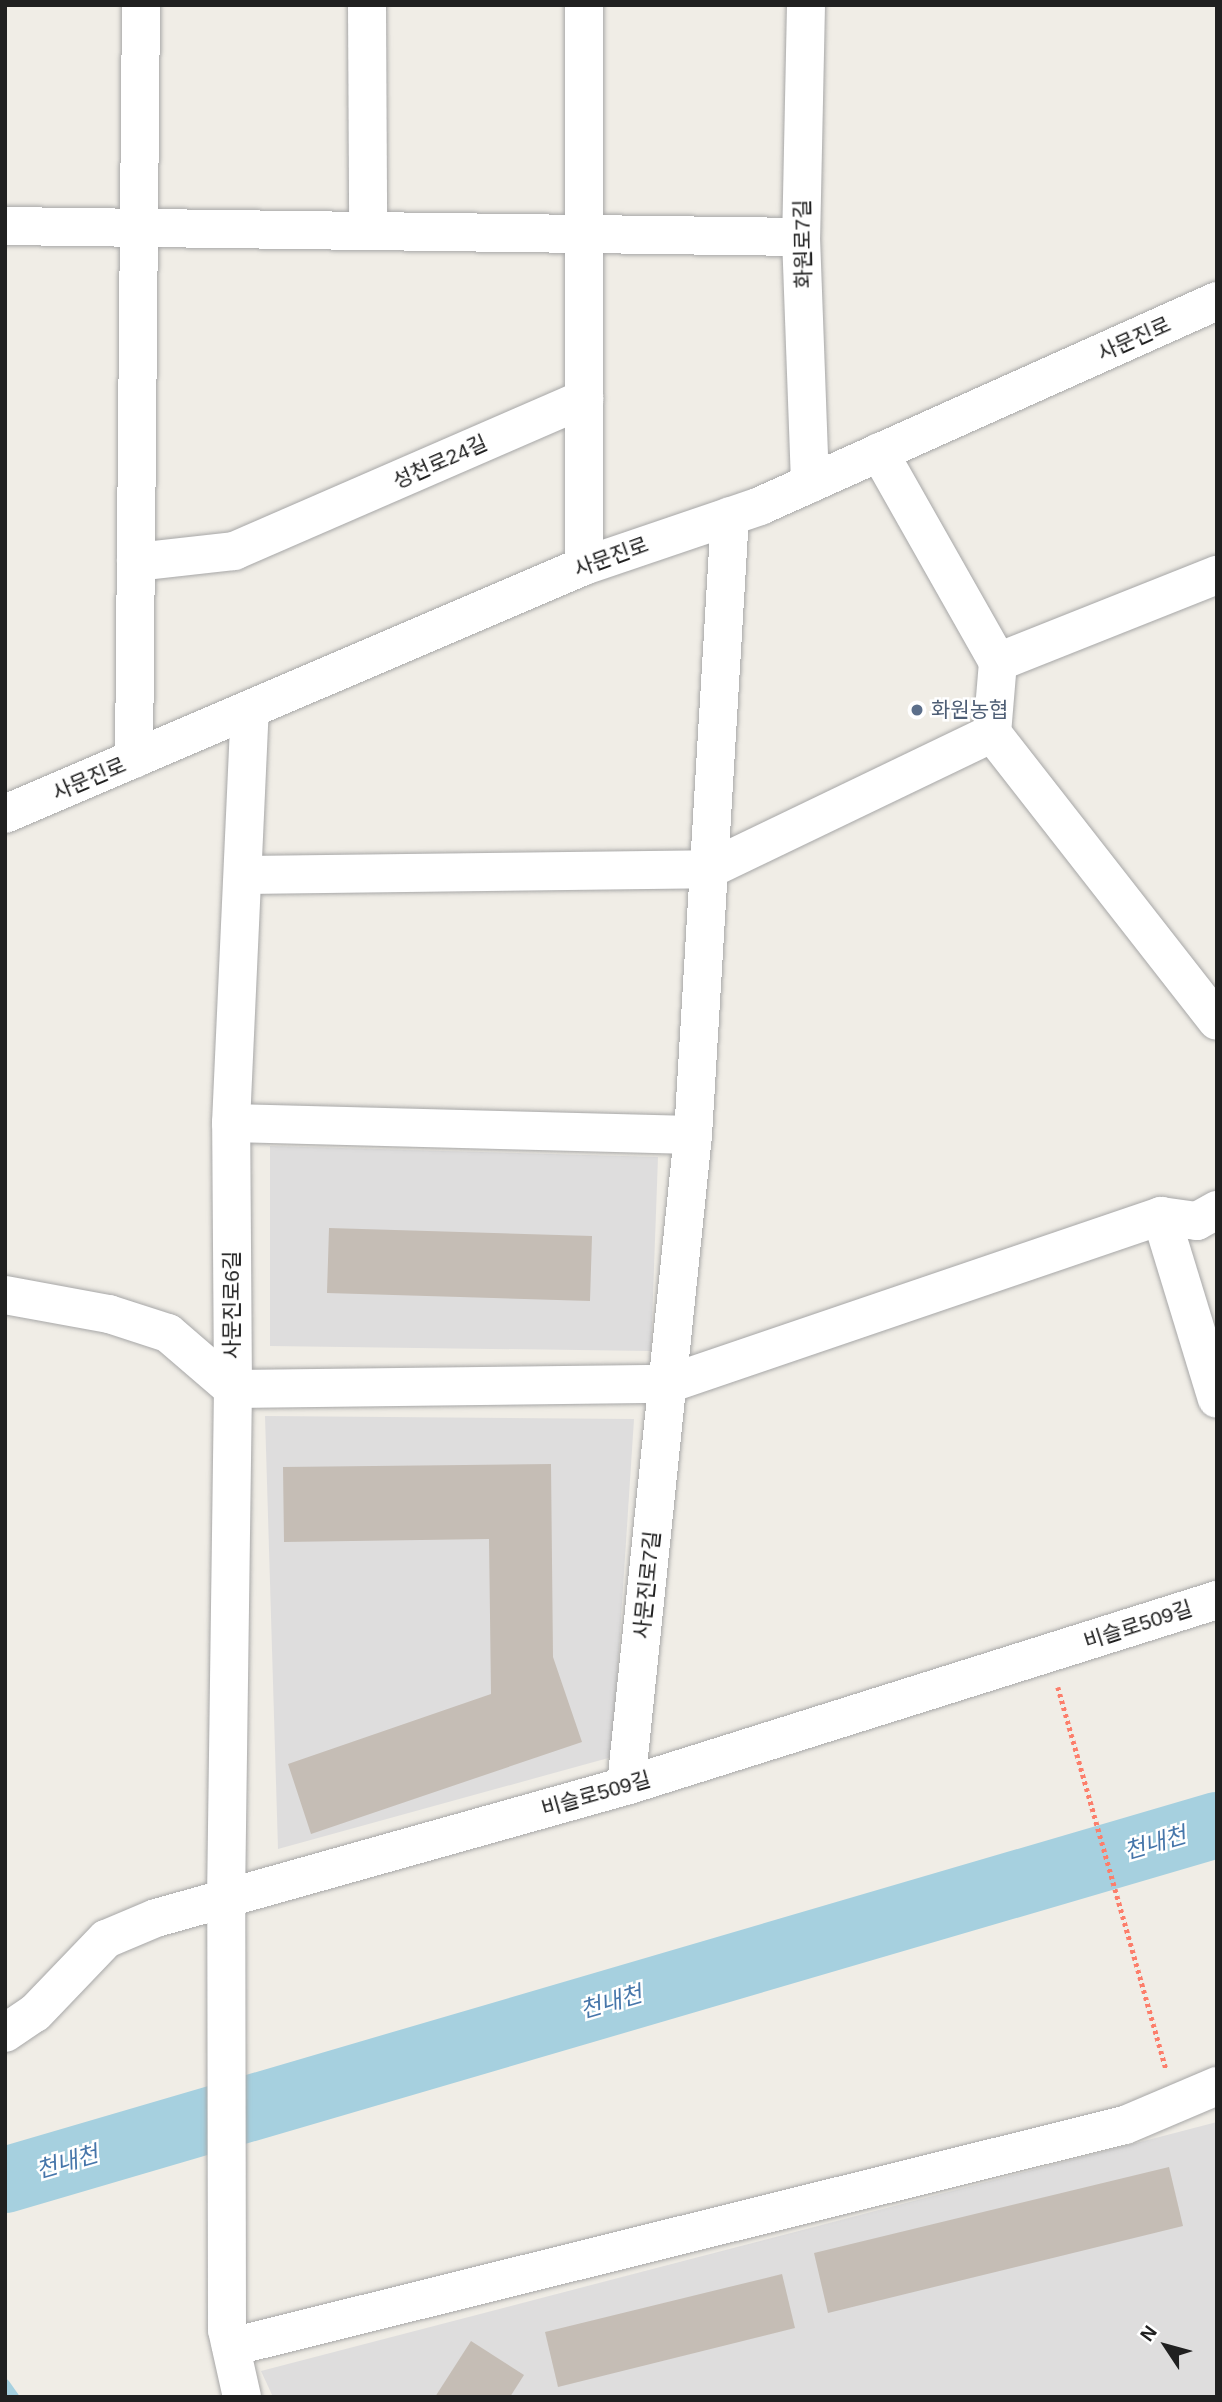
<!DOCTYPE html>
<meta charset="utf-8">
<style>
body{margin:0}
#map{position:relative;width:1222px;height:2402px;overflow:hidden;background:#f0ede6;font-family:Arial,"Noto Sans KR",sans-serif}
div>[style]{position:absolute}
[style*='--x']{left:calc(var(--x)*1px);top:calc(var(--y)*1px);width:calc(var(--w)*1px);rotate:calc(var(--a)*1deg)}
.residential>*{inset:0;background:#dedddd}
.stream>*{height:10px;margin:-5px;padding:0 5px;transform-origin:5px;border-radius:5px;background:#a6d0df}
.river>*{height:66px;margin:-33px;padding:0 33px;transform-origin:33px;border-radius:33px;background:#a6d0df}
.building>*{inset:0;background:#c5bdb5}
.path>*{height:4.5px;margin-top:-2.25px;transform-origin:0;background:repeating-linear-gradient(90deg,#fc7e6b 0 3.5px,transparent 0 7px)}
.roads{filter:drop-shadow(0 0 2px #a7a7a7) drop-shadow(0 0 2px #a7a7a7)}
.minor>*{height:38px;margin:-19px;padding:0 19px;transform-origin:19px;border-radius:19px;background:#fff}
.tertiary>*{height:38px;margin:-19px;padding:0 19px;transform-origin:19px;border-radius:19px;background:#fff}
.dots>*{width:19px;height:19px;translate:-50% -50%;box-sizing:border-box;border:4px solid #fff;border-radius:50%}
span{translate:-50% -50%;white-space:nowrap;text-align:center;line-height:1.15;-webkit-text-stroke:5px #fff;paint-order:stroke}
.street-label{font-size:21px;color:#202020}
.service-label{font-size:21px;color:#4e5e75}
.left{translate:0 -50%;text-align:left}
.water-label{font-size:23px;color:#4676aa;font-style:italic}
.frame{position:absolute;inset:0;border:7px solid #202020;pointer-events:none}
.north{position:absolute;left:1131px;top:2311px;width:70px;height:70px;-webkit-text-stroke:5px #fff;paint-order:stroke;rotate:306deg;font-size:19px;font-weight:700;line-height:28px;text-align:center;color:#202020}
.north::after{content:'';display:block;margin:auto;width:24px;height:32px;background:#202020;clip-path:polygon(50% 0,100% 100%,50% 72%,0 100%)}
</style>
<div id="map">
<div class="residential">
<i style="clip-path:polygon(270px 1146px,658px 1157px,651px 1351px,270px 1346px)"></i>
<i style="clip-path:polygon(265px 1416px,634px 1419px,612px 1757px,278px 1849px)"></i>
<i style="clip-path:polygon(1217px 2122px,1217px 2397px,273px 2397px,261px 2371px)"></i>
</div>
<div class="stream">
<i style="--x:5;--y:2384;--w:16;--a:55"></i>
</div>
<div class="river">
<i style="--x:5;--y:2180;--w:1263;--a:-16.33"></i>
</div>
<div class="building">
<i style="clip-path:polygon(329px 1228px,592px 1236px,590px 1301px,327px 1293px)"></i>
<i style="clip-path:polygon(551px 1464px,553px 1657px,582px 1742px,311px 1834px,288px 1764px,491px 1694px,489px 1539px,284px 1542px,283px 1467px)"></i>
<i style="clip-path:polygon(1169px 2167px,1183px 2226px,828px 2313px,814px 2253px)"></i>
<i style="clip-path:polygon(782px 2274px,795px 2328px,558px 2387px,545px 2332px)"></i>
<i style="clip-path:polygon(471px 2341px,524px 2375px,510px 2397px,435px 2397px)"></i>
</div>
<div class="path">
<i style="--x:1058;--y:1687;--w:397;--a:74.2"></i>
</div>
<div class="roads">
<div class="minor">
<i style="--x:367;--y:5;--w:226;--a:89.7"></i>
<i style="--x:806;--y:5;--w:232;--a:91.2"></i>
<i style="--x:801;--y:237;--w:247;--a:87.9"></i>
<i style="--x:5;--y:226;--w:796;--a:0.79"></i>
<i style="--x:879;--y:452;--w:241;--a:60.5"></i>
<i style="--x:998;--y:662;--w:71;--a:94.8"></i>
<i style="--x:992;--y:733;--w:365;--a:52"></i>
<i style="--x:136;--y:562;--w:99;--a:-6.4"></i>
<i style="--x:234;--y:551;--w:382;--a:-23.5"></i>
<i style="--x:584;--y:566;--w:561;--a:-90"></i>
<i style="--x:998;--y:662;--w:236;--a:-21.7"></i>
<i style="--x:134;--y:759;--w:754;--a:-89.47"></i>
<i style="--x:244;--y:875;--w:466;--a:-0.7"></i>
<i style="--x:710;--y:869;--w:313;--a:-25.7"></i>
<i style="--x:231;--y:1123;--w:462;--a:1.5"></i>
<i style="--x:693;--y:1135;--w:654;--a:95.88"></i>
<i style="--x:693;--y:1135;--w:620;--a:-86.58"></i>
<i style="--x:1161;--y:1216;--w:191;--a:73"></i>
<i style="--x:5;--y:1295;--w:106;--a:10.4"></i>
<i style="--x:109;--y:1314;--w:62;--a:17.9"></i>
<i style="--x:168;--y:1333;--w:86;--a:40.7"></i>
<i style="--x:233;--y:1389;--w:435;--a:-0.7"></i>
<i style="--x:668;--y:1384;--w:521;--a:-18.82"></i>
<i style="--x:1161;--y:1216;--w:36;--a:8"></i>
<i style="--x:1197;--y:1221;--w:23;--a:-29"></i>
<i style="--x:5;--y:2033;--w:36;--a:-34"></i>
<i style="--x:35;--y:2013;--w:103;--a:-46.2"></i>
<i style="--x:106;--y:1939;--w:54;--a:-22.8"></i>
<i style="--x:156;--y:1918;--w:488;--a:-15.7"></i>
<i style="--x:626;--y:1786;--w:620;--a:-17.47"></i>
<i style="--x:231;--y:2347;--w:921;--a:-13.95"></i>
<i style="--x:1125;--y:2125;--w:100;--a:-23"></i>
<i style="--x:242;--y:2397;--w:69;--a:-102.6"></i>
<i style="--x:227;--y:2330;--w:429;--a:-90.1"></i>
<i style="--x:226;--y:1901;--w:512;--a:-89.22"></i>
<i style="--x:233;--y:1389;--w:266;--a:-90.4"></i>
<i style="--x:231;--y:1123;--w:413;--a:-87.4"></i>
</div>
<div class="tertiary">
<i style="--x:5;--y:814;--w:630;--a:-23.19"></i>
<i style="--x:584;--y:566;--w:186;--a:-18.8"></i>
<i style="--x:760;--y:506;--w:501;--a:-24.16"></i>
</div>
</div>
<div class="dots">
<i style="left:917px;top:710px;background:#5c6f8a"></i>
</div>
<div class="street-label">
<span style="left:803px;top:244px;rotate:-91deg">화원로7길</span>
<span style="left:1134px;top:339px;rotate:-24deg">사문진로</span>
<span style="left:440px;top:462px;rotate:-24deg">성천로24길</span>
<span style="left:611px;top:557px;rotate:-20deg">사문진로</span>
<span style="left:89px;top:779px;rotate:-23deg">사문진로</span>
<span style="left:232px;top:1305px;rotate:-90deg">사문진로6길</span>
<span style="left:647px;top:1585px;rotate:-84deg">사문진로7길</span>
<span style="left:1138px;top:1625px;rotate:-18deg">비슬로509길</span>
<span style="left:596px;top:1794px;rotate:-16deg">비슬로509길</span>
</div>
<div class="service-label">
<span class="left" style="left:931px;top:710px">화원농협</span>
</div>
<div class="water-label">
<span style="left:1155px;top:1843px;rotate:-16deg">천내천</span>
<span style="left:611px;top:2002px;rotate:-16deg">천내천</span>
<span style="left:67px;top:2162px;rotate:-16deg">천내천</span>
</div>
<div class="frame"></div>
<div class="north">N</div>
</div>
